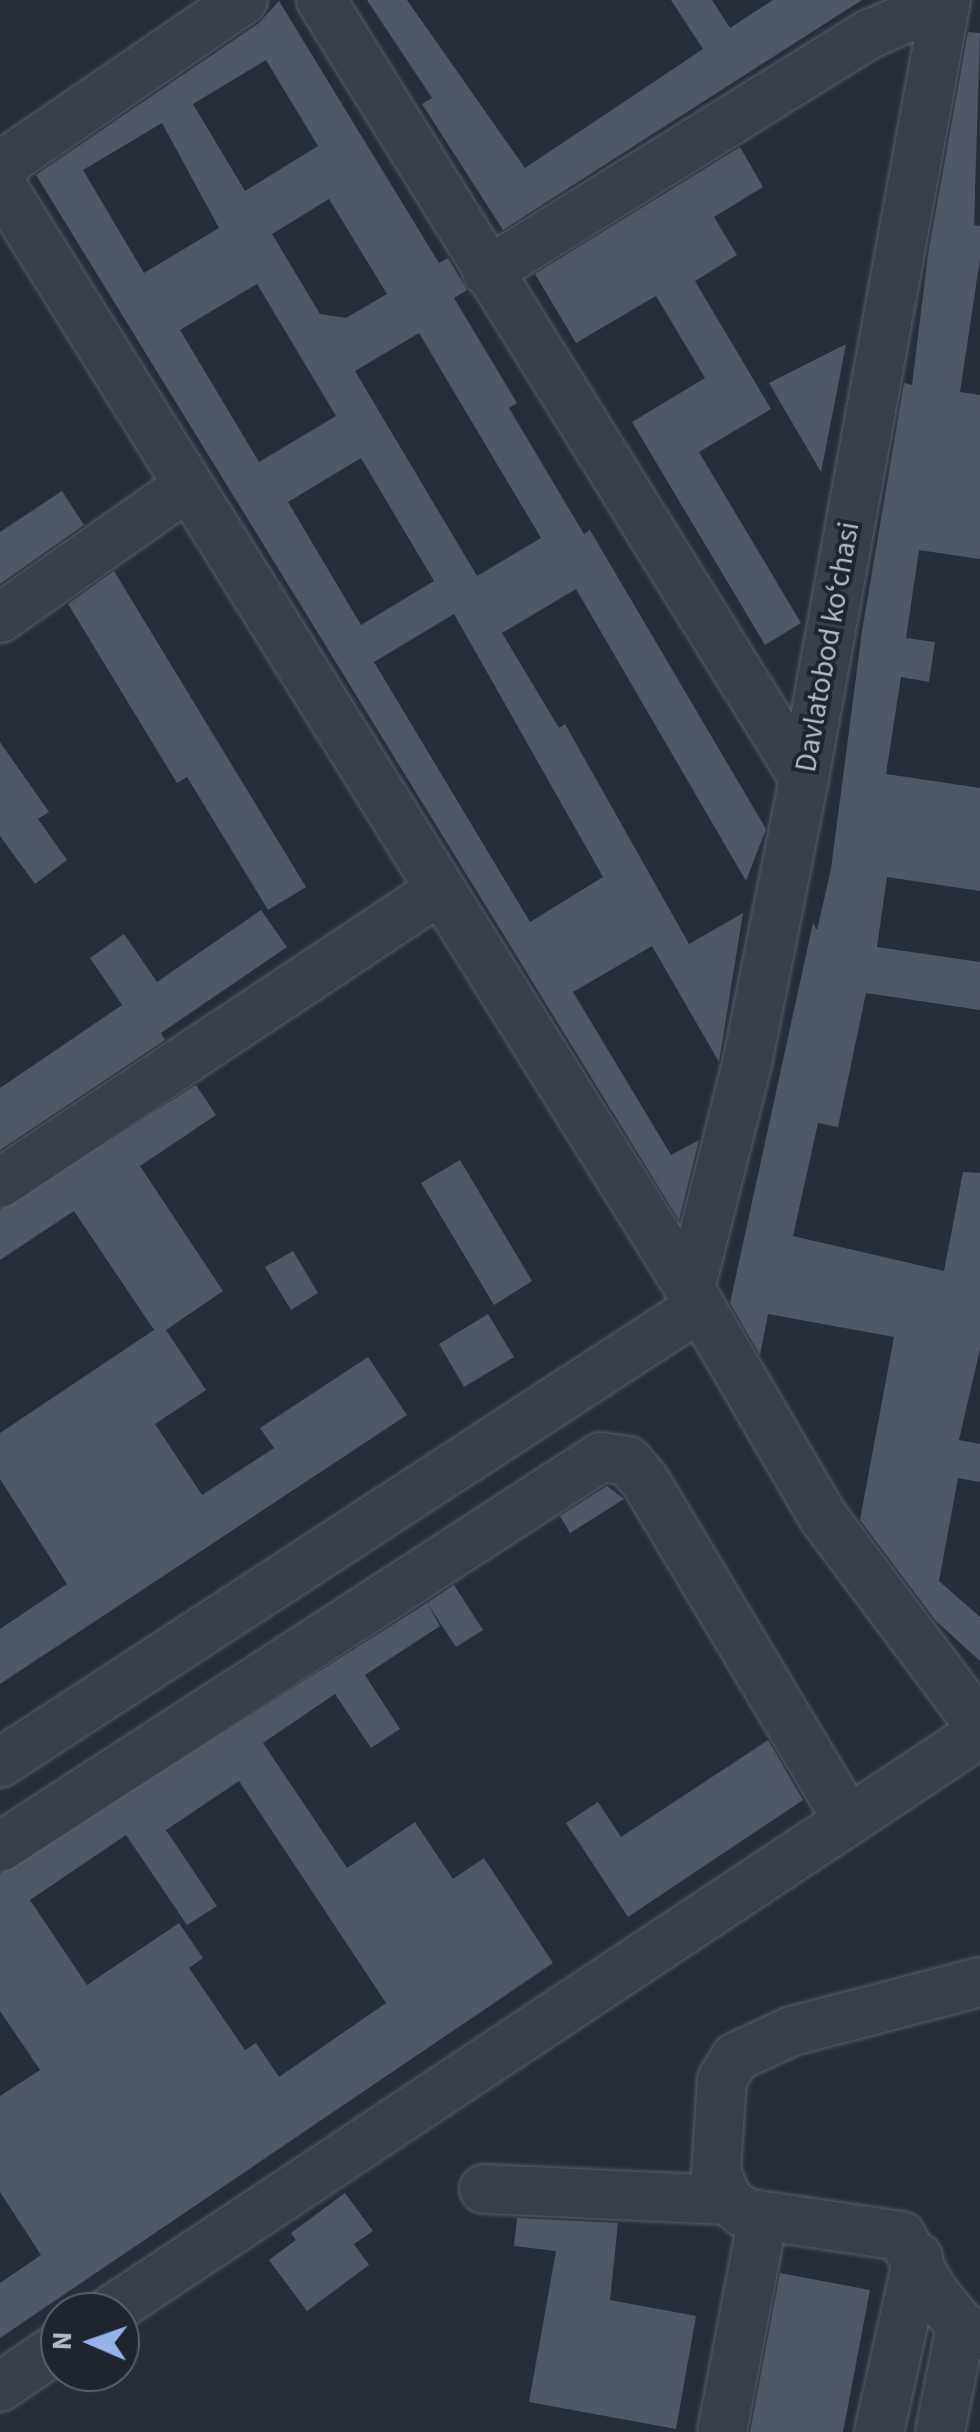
<!DOCTYPE html>
<meta charset="utf-8">
<style>
body{margin:0}
#map{position:relative;width:980px;height:2432px;overflow:hidden;background:#262e3a;font-family:"Source Sans 3",sans-serif}
div>[style]{position:absolute}
[style*='--x']{left:calc(var(--x)*1px);top:calc(var(--y)*1px);width:calc(var(--w)*1px);rotate:calc(var(--a)*1deg)}
.building>*{inset:0;background:#4f5865}
.roads{filter:drop-shadow(0 0 2px #585e68) drop-shadow(0 0 2px #585e68)}
.minor>*{height:48px;margin:-24px;padding:0 24px;transform-origin:24px;border-radius:24px;background:#3a404a}
span{translate:-50% -50%;white-space:nowrap;text-align:center;line-height:1.15;-webkit-text-stroke:8px #1f252f;paint-order:stroke}
.street-label{font-size:30px;color:#b5bbc6}
.north{position:absolute;left:40px;top:2292px;width:100px;height:100px;box-sizing:border-box;background:#1f252f;border:2px solid #5b616b;border-radius:50%;rotate:272deg;font-size:28px;font-weight:700;line-height:40px;text-align:center;color:#b5bbc6}
.north::after{content:'';display:block;margin:auto;width:35px;height:45px;background:#95b2eb;clip-path:polygon(50% 0,100% 100%,50% 72%,0 100%)}
</style>
<div id="map">
<div class="building">
<i style="clip-path:polygon(367px 0,407px 0,525px 168px,703px 49px,671px 0,712px 0,730px 28px,773px 0,862px 0,503px 230px,422px 104px,432px 98px)"></i>
<i style="clip-path:polygon(evenodd,279px 1px,439px 263px,448px 258px,467px 290px,454px 298px,517px 403px,509px 408px,584px 534px,590px 530px,766px 829px,746px 881px,576px 589px,502px 633px,559px 728px,565px 724px,689px 944px,743px 913px,719px 1062px,652px 946px,573px 992px,671px 1155px,699px 1140px,679px 1220px,36px 175px,259px 23px,279px 1px,266px 60px,318px 146px,245px 191px,193px 104px,266px 60px,279px 1px,162px 123px,219px 228px,144px 273px,83px 170px,162px 123px,279px 1px,329px 199px,387px 294px,346px 318px,320px 314px,272px 234px,329px 199px,279px 1px,257px 284px,336px 416px,259px 462px,180px 330px,257px 284px,279px 1px,419px 333px,541px 538px,477px 576px,355px 371px,419px 333px,279px 1px,361px 458px,434px 581px,361px 625px,288px 502px,361px 458px,279px 1px,454px 614px,603px 877px,530px 922px,374px 662px,454px 614px)"></i>
<i style="clip-path:polygon(968px 32px,980px 33px,974px 225px,980px 226px,980px 259px,960px 392px,980px 395px,980px 559px,919px 550px,906px 638px,935px 642px,929px 682px,901px 677px,886px 774px,980px 788px,980px 891px,887px 877px,877px 947px,980px 962px,980px 1010px,866px 993px,838px 1127px,818px 1123px,793px 1236px,944px 1271px,963px 1172px,980px 1173px,980px 1349px,959px 1440px,980px 1444px,980px 1482px,958px 1478px,939px 1581px,980px 1617px,980px 1661px,936px 1621px,860px 1520px,894px 1337px,768px 1314px,760px 1355px,730px 1303px,813px 923px,817px 930px,831px 869px,862px 631px,904px 383px,912px 385px,928px 254px)"></i>
<i style="clip-path:polygon(740px 147px,763px 187px,714px 217px,737px 255px,695px 281px,771px 409px,699px 452px,801px 623px,765px 645px,632px 422px,705px 378px,656px 296px,576px 343px,535px 274px)"></i>
<i style="clip-path:polygon(846px 344px,837px 391px,821px 472px,769px 383px)"></i>
<i style="clip-path:polygon(62px 491px,84px 525px,0 584px,0 532px)"></i>
<i style="clip-path:polygon(114px 571px,306px 887px,268px 910px,187px 777px,177px 783px,68px 604px)"></i>
<i style="clip-path:polygon(0 742px,49px 812px,38px 819px,67px 860px,35px 884px,0 836px)"></i>
<i style="clip-path:polygon(261px 910px,287px 947px,161px 1033px,165px 1040px,0 1150px,0 1088px,122px 1005px,90px 958px,124px 934px,157px 982px)"></i>
<i style="clip-path:polygon(196px 1085px,216px 1115px,140px 1166px,223px 1291px,166px 1330px,206px 1390px,155px 1424px,202px 1495px,274px 1448px,260px 1428px,368px 1357px,407px 1415px,0 1684px,0 1629px,67px 1584px,0 1479px,0 1433px,154px 1330px,74px 1211px,0 1260px,0 1210px)"></i>
<i style="clip-path:polygon(460px 1160px,532px 1281px,494px 1305px,421px 1183px)"></i>
<i style="clip-path:polygon(293px 1251px,318px 1293px,291px 1310px,265px 1267px)"></i>
<i style="clip-path:polygon(488px 1314px,514px 1357px,464px 1387px,439px 1344px)"></i>
<i style="clip-path:polygon(607px 1486px,624px 1499px,570px 1533px,560px 1516px)"></i>
<i style="clip-path:polygon(454px 1585px,483px 1630px,456px 1647px,427px 1603px)"></i>
<i style="clip-path:polygon(evenodd,427px 1603px,440px 1626px,365px 1675px,400px 1729px,371px 1748px,335px 1694px,263px 1743px,347px 1868px,415px 1822px,453px 1879px,484px 1858px,553px 1963px,0 2338px,0 2283px,41px 2255px,0 2192px,0 2096px,40px 2070px,0 2011px,0 1874px,427px 1603px,239px 1781px,386px 2003px,279px 2077px,256px 2043px,245px 2050px,189px 1968px,203px 1958px,179px 1923px,87px 1985px,30px 1900px,126px 1835px,187px 1925px,217px 1906px,166px 1830px,239px 1781px)"></i>
<i style="clip-path:polygon(768px 1740px,803px 1800px,628px 1917px,566px 1823px,598px 1802px,621px 1837px)"></i>
<i style="clip-path:polygon(345px 2193px,373px 2231px,354px 2244px,369px 2265px,307px 2311px,269px 2260px,296px 2240px,291px 2233px)"></i>
<i style="clip-path:polygon(517px 2218px,618px 2223px,610px 2300px,696px 2316px,676px 2429px,529px 2402px,556px 2251px,514px 2246px)"></i>
<i style="clip-path:polygon(780px 2273px,870px 2290px,843px 2432px,750px 2432px)"></i>
</div>
<div class="roads">
<div class="minor">
<i style="--x:243;--y:0;--w:288;--a:145.6"></i>
<i style="--x:5;--y:163;--w:22;--a:100"></i>
<i style="--x:1;--y:185;--w:1301;--a:58.03"></i>
<i style="--x:690;--y:1289;--w:265;--a:59.7"></i>
<i style="--x:824;--y:1518;--w:260;--a:53.1"></i>
<i style="--x:321;--y:0;--w:916;--a:58.17"></i>
<i style="--x:487;--y:272;--w:451;--a:-31.9"></i>
<i style="--x:870;--y:34;--w:82;--a:-23.7"></i>
<i style="--x:0;--y:618;--w:226;--a:-35.1"></i>
<i style="--x:0;--y:1183;--w:525;--a:-33.66"></i>
<i style="--x:690;--y:1289;--w:237;--a:-75.8"></i>
<i style="--x:748;--y:1059;--w:287;--a:-78.7"></i>
<i style="--x:804;--y:778;--w:791;--a:-79.66"></i>
<i style="--x:0;--y:1763;--w:833;--a:-33.1"></i>
<i style="--x:0;--y:1847;--w:716;--a:-32.98"></i>
<i style="--x:601;--y:1457;--w:27;--a:8"></i>
<i style="--x:628;--y:1461;--w:26;--a:50"></i>
<i style="--x:645;--y:1481;--w:394;--a:59.1"></i>
<i style="--x:980;--y:1982;--w:194;--a:165.4"></i>
<i style="--x:792;--y:2031;--w:62;--a:155.1"></i>
<i style="--x:736;--y:2057;--w:26;--a:122"></i>
<i style="--x:722;--y:2079;--w:93;--a:93.7"></i>
<i style="--x:716;--y:2172;--w:30;--a:67"></i>
<i style="--x:728;--y:2200;--w:21;--a:39"></i>
<i style="--x:744;--y:2213;--w:159;--a:8.3"></i>
<i style="--x:901;--y:2236;--w:66;--a:59.9"></i>
<i style="--x:934;--y:2293;--w:43;--a:50.7"></i>
<i style="--x:961;--y:2326;--w:21;--a:25"></i>
<i style="--x:484;--y:2189;--w:244;--a:2.6"></i>
<i style="--x:109;--y:2312;--w:1046;--a:-33.61"></i>
<i style="--x:0;--y:2387;--w:73;--a:-34.3"></i>
<i style="--x:722;--y:2432;--w:218;--a:-79.2"></i>
<i style="--x:879;--y:2432;--w:179;--a:-77.4"></i>
<i style="--x:940;--y:2432;--w:108;--a:-78.8"></i>
</div>
</div>
<div class="street-label">
<span style="left:828px;top:647px;rotate:-80deg">Davlatobod koʻchasi</span>
</div>
<div class="north">N</div>
</div>
